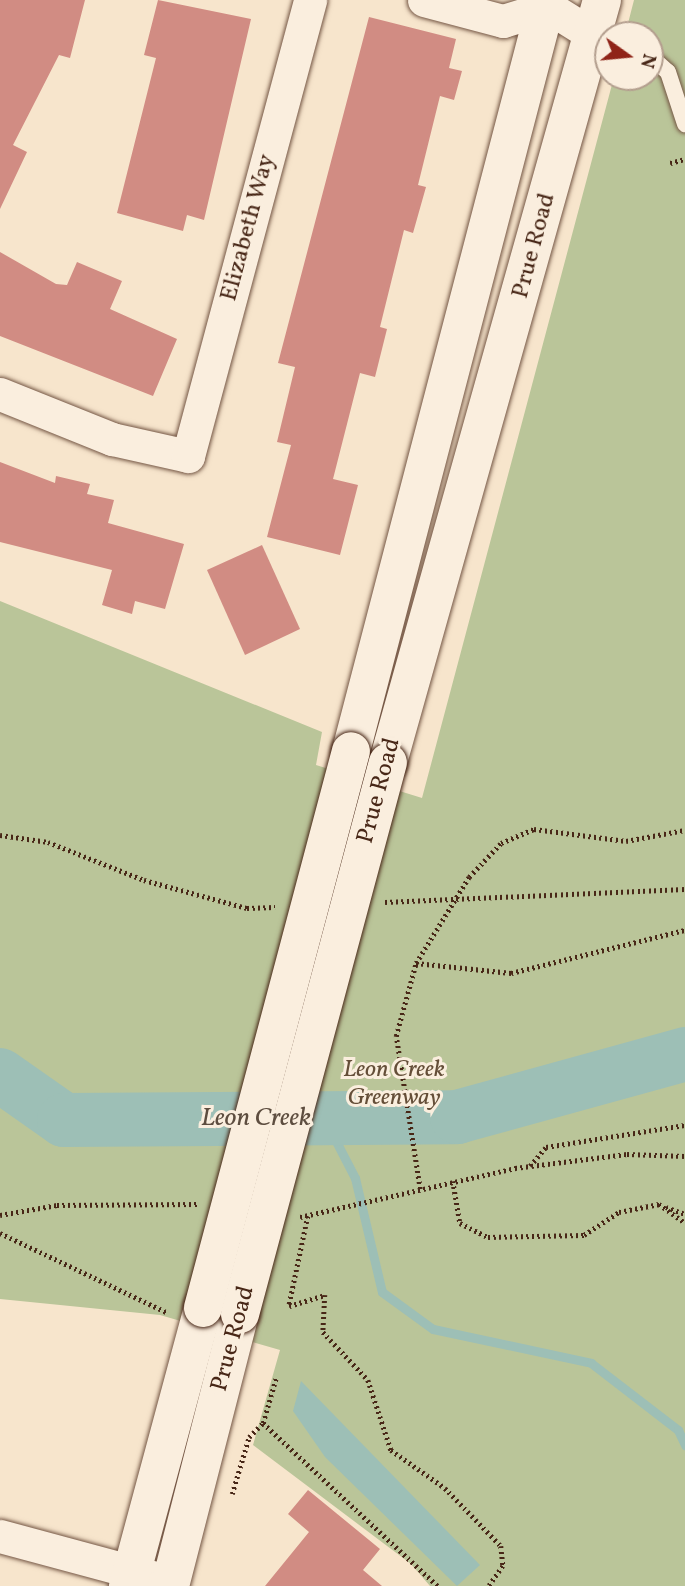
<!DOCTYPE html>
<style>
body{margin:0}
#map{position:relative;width:685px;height:1586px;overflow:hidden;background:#f7e5cc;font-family:Vollkorn,serif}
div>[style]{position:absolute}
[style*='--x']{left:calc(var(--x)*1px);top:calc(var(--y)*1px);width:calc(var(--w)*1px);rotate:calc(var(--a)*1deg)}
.green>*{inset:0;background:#bac599}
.water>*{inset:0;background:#9dbfb6}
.stream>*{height:9px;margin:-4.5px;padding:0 4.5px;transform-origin:4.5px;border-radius:4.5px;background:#9dbfb6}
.river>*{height:54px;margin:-27px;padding:0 27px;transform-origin:27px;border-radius:27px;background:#9dbfb6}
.building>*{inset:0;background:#d18c83}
.path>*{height:4.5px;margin-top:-2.25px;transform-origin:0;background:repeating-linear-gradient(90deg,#482717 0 2px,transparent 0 5.5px)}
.roads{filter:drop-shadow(0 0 2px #745644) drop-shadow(0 0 2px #745644)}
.service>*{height:16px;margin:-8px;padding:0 8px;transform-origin:8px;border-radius:8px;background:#faeede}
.minor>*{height:33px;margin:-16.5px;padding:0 16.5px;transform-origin:16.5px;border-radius:16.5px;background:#faeede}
.secondary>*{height:38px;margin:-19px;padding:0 19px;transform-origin:19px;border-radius:19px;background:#faeede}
.bridges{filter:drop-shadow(0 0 2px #482717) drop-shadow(0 0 2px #482717)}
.secondary-bridge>*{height:38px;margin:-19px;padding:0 19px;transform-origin:19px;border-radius:19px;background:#faeede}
span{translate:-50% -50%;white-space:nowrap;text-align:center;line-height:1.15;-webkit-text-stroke:6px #faeede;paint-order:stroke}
.street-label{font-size:24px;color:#482717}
.park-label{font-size:24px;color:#644e38;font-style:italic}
.water-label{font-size:26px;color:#5d4d3f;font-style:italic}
.north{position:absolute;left:594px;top:21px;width:70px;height:70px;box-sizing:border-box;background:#faeede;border:2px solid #b39e8e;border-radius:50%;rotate:105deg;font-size:19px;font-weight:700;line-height:28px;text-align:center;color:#482717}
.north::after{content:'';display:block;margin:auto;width:24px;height:32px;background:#8f2418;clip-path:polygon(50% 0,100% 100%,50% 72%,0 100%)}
</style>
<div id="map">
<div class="green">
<i style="clip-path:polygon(634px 0,685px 0,685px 1586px,430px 1586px,411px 1564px,253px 1445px,280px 1350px,160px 1315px,0 1299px,0 601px,322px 732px,316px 765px,422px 798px,614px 77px,650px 77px,650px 35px,625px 35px)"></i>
</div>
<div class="water">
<i style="clip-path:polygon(301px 1381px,480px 1565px,457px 1586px,325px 1457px,293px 1411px)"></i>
</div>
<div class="stream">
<i style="--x:324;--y:1118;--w:68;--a:62.7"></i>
<i style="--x:355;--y:1178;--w:117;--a:76.7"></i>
<i style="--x:382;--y:1292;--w:63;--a:36"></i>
<i style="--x:433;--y:1329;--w:162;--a:12.1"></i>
<i style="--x:591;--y:1363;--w:110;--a:37.6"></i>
<i style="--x:678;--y:1430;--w:17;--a:65"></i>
</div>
<div class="river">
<i style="--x:0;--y:1075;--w:78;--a:35.1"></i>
<i style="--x:64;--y:1120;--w:393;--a:-0.4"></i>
<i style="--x:457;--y:1117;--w:237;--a:-15.4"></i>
</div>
<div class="building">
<i style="clip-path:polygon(0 0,85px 0,70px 58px,59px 55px,13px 145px,27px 152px,0 209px)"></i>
<i style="clip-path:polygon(158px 0,251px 19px,204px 220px,187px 215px,183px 231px,117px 213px,156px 58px,144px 55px)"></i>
<i style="clip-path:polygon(369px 17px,456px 39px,449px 68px,462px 71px,454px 100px,440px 96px,418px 185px,426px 187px,413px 233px,404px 230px,380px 327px,387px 329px,375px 377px,360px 373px,333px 479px,358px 485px,340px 555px,267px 537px,291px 445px,277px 442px,295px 367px,278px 363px)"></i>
<i style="clip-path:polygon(0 252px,56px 284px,67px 285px,77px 262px,122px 281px,110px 309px,177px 339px,153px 396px,0 336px)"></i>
<i style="clip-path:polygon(0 462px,55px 483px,56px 476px,90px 484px,87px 494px,114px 500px,108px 523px,184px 544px,165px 609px,135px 601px,132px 614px,102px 605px,112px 570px,0 542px)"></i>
<i style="clip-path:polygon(262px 545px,300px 629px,245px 655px,207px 570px)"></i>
<i style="clip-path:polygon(308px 1490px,380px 1549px,363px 1570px,382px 1586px,265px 1586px,309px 1532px,288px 1514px)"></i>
</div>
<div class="path">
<i style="--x:670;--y:163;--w:16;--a:-15"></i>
<i style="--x:0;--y:835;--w:49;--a:8.3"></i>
<i style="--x:48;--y:842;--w:103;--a:21.6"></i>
<i style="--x:144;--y:880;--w:107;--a:15.2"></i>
<i style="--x:247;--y:908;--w:28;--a:-2"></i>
<i style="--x:385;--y:902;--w:300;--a:-2.5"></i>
<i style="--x:416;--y:963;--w:96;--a:6"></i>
<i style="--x:511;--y:973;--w:179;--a:-13.9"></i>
<i style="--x:530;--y:1166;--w:25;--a:-50"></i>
<i style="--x:546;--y:1147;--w:141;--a:-9"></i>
<i style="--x:453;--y:1181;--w:43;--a:80.5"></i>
<i style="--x:460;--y:1223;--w:31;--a:27"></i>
<i style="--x:488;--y:1237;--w:96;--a:-1.2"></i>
<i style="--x:584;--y:1235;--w:42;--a:-33.3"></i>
<i style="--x:619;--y:1212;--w:41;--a:-11.3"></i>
<i style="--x:659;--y:1204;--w:32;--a:36"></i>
<i style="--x:420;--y:1189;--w:155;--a:-98.9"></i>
<i style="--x:396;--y:1036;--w:76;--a:-74.7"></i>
<i style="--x:416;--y:963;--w:101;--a:-58.4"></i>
<i style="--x:469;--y:877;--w:47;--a:-46.7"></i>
<i style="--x:501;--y:843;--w:36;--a:-23"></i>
<i style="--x:534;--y:829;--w:93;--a:7.4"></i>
<i style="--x:626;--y:841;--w:60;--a:-10.6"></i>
<i style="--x:666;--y:1207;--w:20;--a:20"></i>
<i style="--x:0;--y:1215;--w:58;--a:-10"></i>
<i style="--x:57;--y:1205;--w:141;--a:-0.4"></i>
<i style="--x:308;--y:1216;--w:92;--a:101.9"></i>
<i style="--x:289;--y:1306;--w:38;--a:-17"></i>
<i style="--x:325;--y:1295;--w:37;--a:93"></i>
<i style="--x:323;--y:1332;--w:66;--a:46.8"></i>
<i style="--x:368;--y:1380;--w:74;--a:71.8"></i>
<i style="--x:391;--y:1450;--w:66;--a:35.1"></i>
<i style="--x:445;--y:1488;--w:81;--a:46"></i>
<i style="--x:501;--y:1546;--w:20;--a:84"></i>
<i style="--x:503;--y:1566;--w:24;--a:125"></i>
<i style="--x:300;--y:1217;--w:221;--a:-12.8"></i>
<i style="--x:515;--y:1168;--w:113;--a:-7.1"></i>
<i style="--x:627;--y:1154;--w:58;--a:2"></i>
<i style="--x:0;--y:1233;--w:184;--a:25.4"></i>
<i style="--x:263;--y:1423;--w:47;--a:-73.9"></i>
<i style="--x:232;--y:1494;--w:59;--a:-73.4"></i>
<i style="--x:249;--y:1437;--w:20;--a:-45"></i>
<i style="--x:263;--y:1423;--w:239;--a:43"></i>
</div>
<div class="roads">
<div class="service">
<i style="--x:650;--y:56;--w:24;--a:42"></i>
<i style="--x:668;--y:72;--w:55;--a:71.9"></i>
</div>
<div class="minor">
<i style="--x:424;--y:0;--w:82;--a:14.9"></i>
<i style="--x:503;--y:21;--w:44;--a:-17.2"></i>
<i style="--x:537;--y:0;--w:66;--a:32"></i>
<i style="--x:0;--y:394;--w:121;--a:21.9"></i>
<i style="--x:112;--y:439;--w:78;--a:12.6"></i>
<i style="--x:188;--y:456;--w:472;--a:-75"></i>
<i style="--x:0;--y:1536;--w:177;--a:15.1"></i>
</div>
<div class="secondary">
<i style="--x:351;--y:751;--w:776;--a:-75.37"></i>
<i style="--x:388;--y:762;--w:791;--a:-74.31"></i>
<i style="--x:128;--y:1586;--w:288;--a:-74.9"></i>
<i style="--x:170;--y:1586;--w:281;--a:-75.6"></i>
</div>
</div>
<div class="bridges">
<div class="secondary-bridge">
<i style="--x:203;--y:1308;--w:576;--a:-75.12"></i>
<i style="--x:240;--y:1314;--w:571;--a:-74.99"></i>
</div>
</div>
<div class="street-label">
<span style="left:249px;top:228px;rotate:-75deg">Elizabeth Way</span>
<span style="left:535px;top:246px;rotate:-75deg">Prue Road</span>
<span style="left:380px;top:791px;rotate:-75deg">Prue Road</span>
<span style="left:234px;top:1339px;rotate:-75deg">Prue Road</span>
</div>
<div class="park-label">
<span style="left:394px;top:1085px">Leon Creek<br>Greenway</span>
</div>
<div class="water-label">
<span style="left:256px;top:1119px">Leon Creek</span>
</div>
<div class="north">N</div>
</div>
